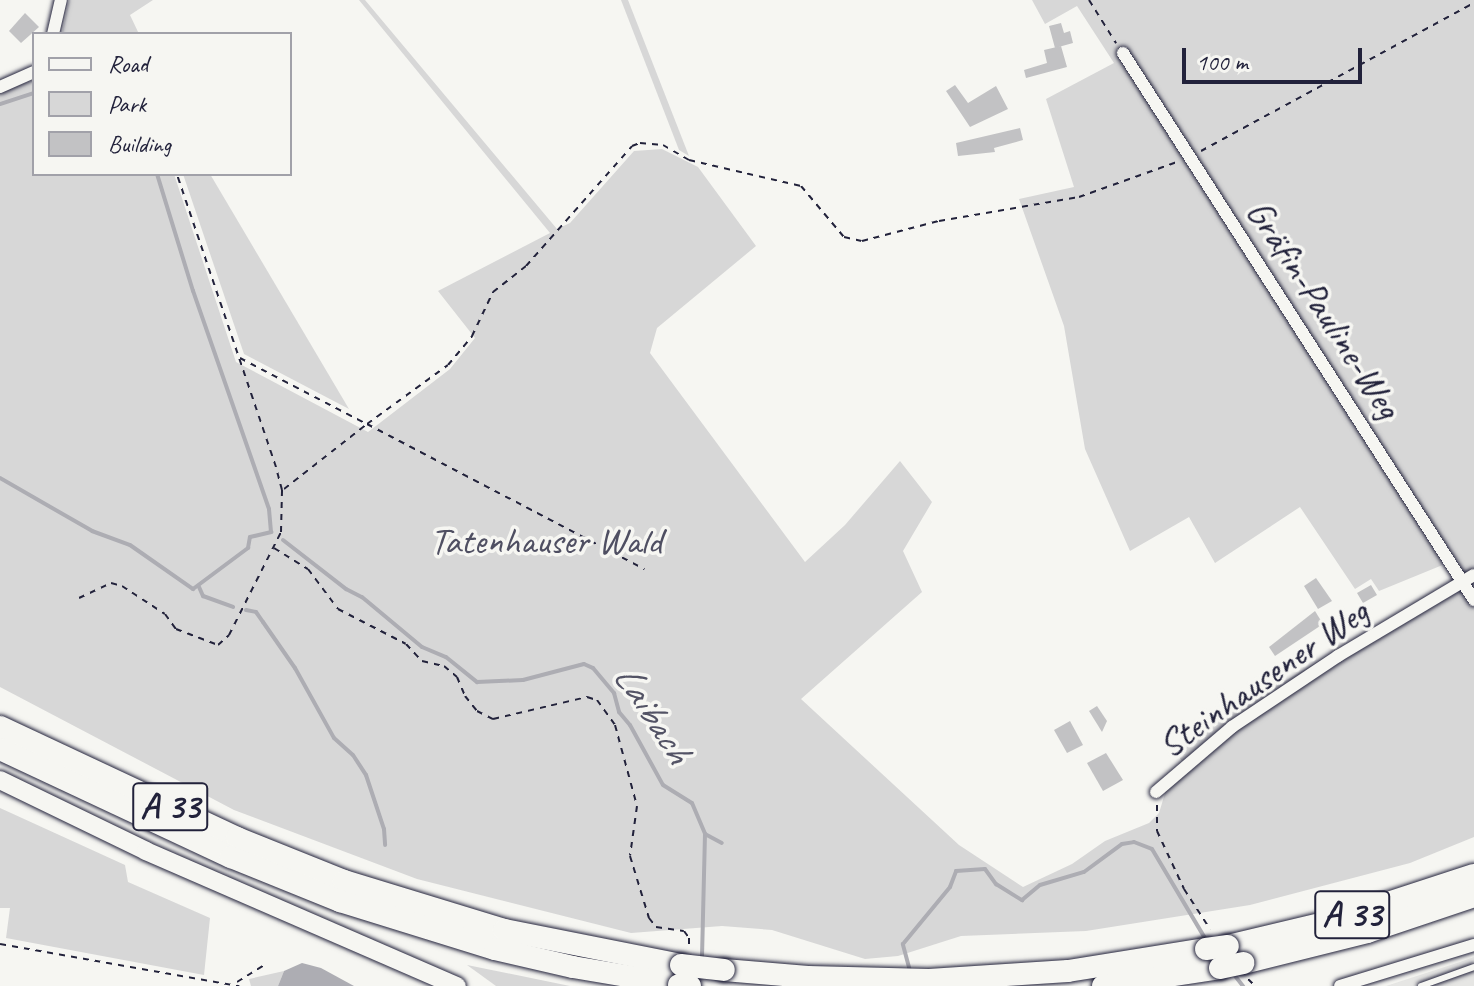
<!DOCTYPE html>
<meta charset="utf-8">
<style>
body{margin:0}
#map{position:relative;width:1474px;height:986px;overflow:hidden;background:#f6f6f2;font-family:Caveat,sans-serif}
div>[style]{position:absolute}
[style*='--x']{left:calc(var(--x)*1px);top:calc(var(--y)*1px);width:calc(var(--w)*1px);rotate:calc(var(--a)*1deg)}
.built>*{inset:0;background:#e6e6e4}
.green>*{inset:0;background:#d7d7d7}
.water>*{inset:0;background:#adadb3}
.stream>*{height:4px;margin:-2px;padding:0 2px;transform-origin:2px;border-radius:2px;background:#adadb3}
.building>*{inset:0;background:#c2c2c4}
.path>*{height:2px;margin-top:-1px;transform-origin:0;background:repeating-linear-gradient(90deg,#22223b 0 6px,transparent 0 12px)}
.roads{filter:drop-shadow(0 0 2px #22223b) drop-shadow(0 0 2px #22223b)}
.lane>*{height:6px;margin:-3px;padding:0 3px;transform-origin:3px;border-radius:3px;background:#f6f6f2}
.street>*{height:12px;margin:-6px;padding:0 6px;transform-origin:6px;border-radius:6px;background:#f6f6f2}
.secondary>*{height:18px;margin:-9px;padding:0 9px;transform-origin:9px;border-radius:9px;background:#f6f6f2}
.highway>*{height:22px;margin:-11px;padding:0 11px;transform-origin:11px;border-radius:11px;background:#f6f6f2}
.bridges{filter:drop-shadow(0 0 2px #22223b) drop-shadow(0 0 2px #22223b)}
.highway-bridge>*{height:22px;margin:-11px;padding:0 11px;transform-origin:11px;border-radius:11px;background:#f6f6f2}
span{translate:-50% -50%;white-space:nowrap;text-align:center;line-height:1.15;-webkit-text-stroke:7px #f6f6f2;paint-order:stroke}
.shield-label span{padding:2px 6px;background:#f6f6f2;border:2px solid;border-radius:6px;-webkit-text-stroke-width:0}
.shield-label{font-size:36px;color:#22223b;font-weight:700}
.street-label{font-size:38px;color:#22223b}
.park-label{font-size:38px;color:#4f4f62}
.water-label{font-size:40px;color:#535365;font-style:italic}
.legend{position:absolute;left:32px;top:32px;width:260px;height:144px;box-sizing:border-box;background:#f6f6f2;border:2px solid #a1a1a9;margin:0;padding:10px 14px;list-style:none;font-size:24px;color:#22223b}
.legend li{display:flex;align-items:center;gap:16px;height:40px}
.legend b{width:40px;border:2px solid #a1a1a9}
.scale{position:absolute;left:1182px;top:48px;width:180px;height:36px;box-sizing:border-box;border:4px solid #22223b;border-top:0;padding-left:10px;font-size:24px;line-height:28px;white-space:nowrap;color:#22223b;-webkit-text-stroke:6px #f6f6f2;paint-order:stroke}
</style>
<div id="map">
<div class="built">
<i style="clip-path:polygon(1474px 957px,1474px 986px,1386px 986px,1460px 962px)"></i>
</div>
<div class="green">
<i style="clip-path:polygon(69px 0,153px 0,130px 15px,139px 34px,62px 34px)"></i>
<i style="clip-path:polygon(359px 0,365px 0,557px 229px,570px 223px,634px 151px,662px 149px,698px 167px,756px 246px,657px 328px,650px 353px,805px 562px,845px 525px,900px 461px,932px 502px,903px 551px,922px 592px,801px 699px,959px 845px,1023px 887px,1072px 864px,1105px 841px,1149px 823px,1159px 813px,1166px 790px,1188px 769px,1175px 752px,1278px 672px,1285px 681px,1456px 580px,1445px 564px,1379px 591px,1371px 579px,1355px 589px,1300px 507px,1215px 563px,1189px 517px,1130px 551px,1085px 449px,1064px 326px,1019px 199px,1074px 187px,1046px 99px,1114px 63px,1077px 6px,1045px 24px,1032px 0,1474px 0,1474px 837px,1410px 863px,1250px 905px,1086px 931px,961px 936px,898px 956px,865px 959px,772px 930px,722px 926px,631px 933px,417px 879px,234px 810px,0 687px,0 92px,34px 80px,34px 174px,174px 174px,236px 362px,368px 432px,450px 369px,475px 338px,438px 291px,550px 233px)"></i>
<i style="clip-path:polygon(621px 0,628px 0,689px 156px,679px 150px)"></i>
<i style="clip-path:polygon(183px 174px,210px 174px,349px 409px,244px 354px)"></i>
<i style="clip-path:polygon(0 808px,125px 865px,128px 882px,210px 918px,204px 975px,6px 938px,10px 908px,0 908px)"></i>
<i style="clip-path:polygon(467px 965px,570px 986px,496px 986px)"></i>
<i style="clip-path:polygon(284px 971px,278px 986px,251px 986px,249px 979px)"></i>
</div>
<div class="water">
<i style="clip-path:polygon(302px 963px,321px 968px,354px 986px,278px 986px,284px 971px)"></i>
</div>
<div class="stream">
<i style="--x:0;--y:104;--w:36;--a:-18"></i>
<i style="--x:0;--y:478;--w:106;--a:29.9"></i>
<i style="--x:92;--y:531;--w:40;--a:20.2"></i>
<i style="--x:130;--y:545;--w:77;--a:34.9"></i>
<i style="--x:193;--y:589;--w:69;--a:-36.7"></i>
<i style="--x:248;--y:548;--w:11;--a:-80"></i>
<i style="--x:250;--y:537;--w:22;--a:-13"></i>
<i style="--x:271;--y:532;--w:23;--a:-95"></i>
<i style="--x:269;--y:509;--w:231;--a:-109.2"></i>
<i style="--x:193;--y:291;--w:122;--a:-107.1"></i>
<i style="--x:283;--y:540;--w:80;--a:37.9"></i>
<i style="--x:346;--y:589;--w:18;--a:27"></i>
<i style="--x:362;--y:597;--w:78;--a:39.8"></i>
<i style="--x:422;--y:647;--w:26;--a:23"></i>
<i style="--x:446;--y:657;--w:40;--a:39"></i>
<i style="--x:477;--y:682;--w:46;--a:-2.5"></i>
<i style="--x:523;--y:680;--w:63;--a:-14.7"></i>
<i style="--x:584;--y:664;--w:10;--a:24"></i>
<i style="--x:593;--y:668;--w:33;--a:50"></i>
<i style="--x:614;--y:693;--w:20;--a:75"></i>
<i style="--x:619;--y:712;--w:17;--a:50"></i>
<i style="--x:630;--y:725;--w:68;--a:61.2"></i>
<i style="--x:663;--y:785;--w:34;--a:32"></i>
<i style="--x:692;--y:803;--w:34;--a:67"></i>
<i style="--x:705;--y:834;--w:126;--a:91.4"></i>
<i style="--x:199;--y:587;--w:10;--a:66"></i>
<i style="--x:203;--y:596;--w:32;--a:20"></i>
<i style="--x:246;--y:610;--w:10;--a:11"></i>
<i style="--x:256;--y:612;--w:12;--a:55"></i>
<i style="--x:263;--y:622;--w:56;--a:55.2"></i>
<i style="--x:295;--y:668;--w:80;--a:60.9"></i>
<i style="--x:334;--y:738;--w:25;--a:42"></i>
<i style="--x:353;--y:755;--w:24;--a:57"></i>
<i style="--x:366;--y:775;--w:57;--a:71.6"></i>
<i style="--x:384;--y:829;--w:16;--a:86"></i>
<i style="--x:705;--y:834;--w:19;--a:28"></i>
<i style="--x:910;--y:971;--w:28;--a:-105"></i>
<i style="--x:903;--y:944;--w:74;--a:-50.5"></i>
<i style="--x:950;--y:887;--w:17;--a:-69"></i>
<i style="--x:956;--y:871;--w:29;--a:-4"></i>
<i style="--x:985;--y:869;--w:19;--a:54"></i>
<i style="--x:996;--y:884;--w:31;--a:32"></i>
<i style="--x:1022;--y:900;--w:23;--a:-40"></i>
<i style="--x:1040;--y:885;--w:46;--a:-16.5"></i>
<i style="--x:1084;--y:872;--w:47;--a:-36.4"></i>
<i style="--x:1122;--y:844;--w:12;--a:-9"></i>
<i style="--x:1134;--y:842;--w:19;--a:21"></i>
<i style="--x:1152;--y:849;--w:106;--a:59.3"></i>
<i style="--x:1232;--y:972;--w:18;--a:52"></i>
</div>
<div class="building">
<i style="clip-path:polygon(25px 13px,39px 27px,21px 43px,9px 31px)"></i>
<i style="clip-path:polygon(1061px 23px,1064px 33px,1070px 31px,1073px 43px,1055px 48px,1049px 26px)"></i>
<i style="clip-path:polygon(1061px 46px,1067px 67px,1026px 78px,1024px 70px,1047px 63px,1044px 50px)"></i>
<i style="clip-path:polygon(955px 85px,968px 103px,996px 86px,1008px 109px,970px 127px,946px 91px)"></i>
<i style="clip-path:polygon(1020px 128px,1023px 140px,994px 148px,995px 152px,958px 156px,956px 143px)"></i>
<i style="clip-path:polygon(1316px 578px,1332px 601px,1318px 609px,1304px 586px)"></i>
<i style="clip-path:polygon(1371px 585px,1377px 595px,1363px 603px,1357px 593px)"></i>
<i style="clip-path:polygon(1363px 606px,1370px 616px,1355px 625px,1349px 615px)"></i>
<i style="clip-path:polygon(1315px 611px,1323px 624px,1275px 656px,1269px 647px)"></i>
<i style="clip-path:polygon(1097px 706px,1107px 721px,1102px 732px,1089px 711px)"></i>
<i style="clip-path:polygon(1070px 721px,1083px 745px,1067px 753px,1054px 730px)"></i>
<i style="clip-path:polygon(1106px 753px,1123px 780px,1103px 791px,1087px 763px)"></i>
</div>
<div class="path">
<i style="--x:1089;--y:0;--w:51;--a:57.9"></i>
<i style="--x:1201;--y:151;--w:311;--a:-28.5"></i>
<i style="--x:240;--y:358;--w:143;--a:27.5"></i>
<i style="--x:367;--y:424;--w:100;--a:-36.1"></i>
<i style="--x:448;--y:365;--w:38;--a:-50"></i>
<i style="--x:472;--y:336;--w:49;--a:-64.5"></i>
<i style="--x:493;--y:292;--w:42;--a:-38.2"></i>
<i style="--x:526;--y:266;--w:160;--a:-48.5"></i>
<i style="--x:632;--y:146;--w:9;--a:-21"></i>
<i style="--x:640;--y:143;--w:23;--a:5"></i>
<i style="--x:663;--y:145;--w:30;--a:30"></i>
<i style="--x:689;--y:160;--w:115;--a:13.1"></i>
<i style="--x:801;--y:186;--w:67;--a:49.9"></i>
<i style="--x:844;--y:237;--w:18;--a:13"></i>
<i style="--x:862;--y:241;--w:80;--a:-14.6"></i>
<i style="--x:939;--y:221;--w:142;--a:-9.7"></i>
<i style="--x:1079;--y:197;--w:104;--a:-19.7"></i>
<i style="--x:284;--y:489;--w:105;--a:-38.1"></i>
<i style="--x:367;--y:424;--w:313;--a:27.6"></i>
<i style="--x:274;--y:548;--w:40;--a:32"></i>
<i style="--x:308;--y:569;--w:50;--a:53.1"></i>
<i style="--x:338;--y:609;--w:76;--a:27.2"></i>
<i style="--x:406;--y:644;--w:23;--a:47"></i>
<i style="--x:422;--y:661;--w:23;--a:13"></i>
<i style="--x:444;--y:666;--w:17;--a:40"></i>
<i style="--x:457;--y:677;--w:21;--a:67"></i>
<i style="--x:465;--y:696;--w:19;--a:51"></i>
<i style="--x:477;--y:711;--w:18;--a:27"></i>
<i style="--x:493;--y:719;--w:97;--a:-13.2"></i>
<i style="--x:587;--y:697;--w:10;--a:17"></i>
<i style="--x:597;--y:700;--w:31;--a:54"></i>
<i style="--x:615;--y:725;--w:84;--a:74.8"></i>
<i style="--x:637;--y:806;--w:50;--a:98"></i>
<i style="--x:630;--y:856;--w:65;--a:73"></i>
<i style="--x:649;--y:918;--w:11;--a:52"></i>
<i style="--x:656;--y:927;--w:28;--a:8"></i>
<i style="--x:684;--y:931;--w:9;--a:54"></i>
<i style="--x:689;--y:938;--w:11;--a:90"></i>
<i style="--x:79;--y:598;--w:35;--a:-25"></i>
<i style="--x:111;--y:583;--w:11;--a:15"></i>
<i style="--x:122;--y:586;--w:51;--a:33.1"></i>
<i style="--x:165;--y:614;--w:19;--a:54"></i>
<i style="--x:176;--y:629;--w:45;--a:20.9"></i>
<i style="--x:218;--y:645;--w:15;--a:-42"></i>
<i style="--x:229;--y:635;--w:115;--a:-63.2"></i>
<i style="--x:281;--y:532;--w:42;--a:-88.6"></i>
<i style="--x:282;--y:490;--w:24;--a:-105"></i>
<i style="--x:276;--y:467;--w:309;--a:-108.7"></i>
<i style="--x:1157;--y:805;--w:26;--a:90"></i>
<i style="--x:1157;--y:831;--w:64;--a:65"></i>
<i style="--x:1184;--y:889;--w:48;--a:57"></i>
<i style="--x:0;--y:944;--w:243;--a:10"></i>
<i style="--x:1248;--y:979;--w:10;--a:45"></i>
<i style="--x:237;--y:982;--w:31;--a:-32"></i>
</div>
<div class="roads">
<div class="lane">
<i style="--x:1421;--y:986;--w:56;--a:-19.7"></i>
</div>
<div class="street">
<i style="--x:53;--y:34;--w:35;--a:-77"></i>
<i style="--x:1123;--y:53;--w:650;--a:57.31"></i>
<i style="--x:0;--y:87;--w:37;--a:-24"></i>
<i style="--x:1156;--y:792;--w:100;--a:-40.5"></i>
<i style="--x:1232;--y:727;--w:128;--a:-33.8"></i>
<i style="--x:1338;--y:656;--w:158;--a:-30.8"></i>
<i style="--x:1340;--y:986;--w:140;--a:-17"></i>
</div>
<div class="secondary">
<i style="--x:0;--y:780;--w:162;--a:25.9"></i>
<i style="--x:146;--y:851;--w:339;--a:23.5"></i>
</div>
<div class="highway">
<i style="--x:0;--y:727;--w:262;--a:25.1"></i>
<i style="--x:237;--y:838;--w:115;--a:21.9"></i>
<i style="--x:344;--y:881;--w:167;--a:17"></i>
<i style="--x:504;--y:930;--w:180;--a:11.2"></i>
<i style="--x:0;--y:749;--w:255;--a:25.1"></i>
<i style="--x:231;--y:857;--w:118;--a:22"></i>
<i style="--x:340;--y:901;--w:162;--a:17.2"></i>
<i style="--x:495;--y:949;--w:80;--a:13"></i>
<i style="--x:573;--y:967;--w:108;--a:9.6"></i>
<i style="--x:1228;--y:946;--w:108;--a:-13.4"></i>
<i style="--x:1333;--y:921;--w:148;--a:-18.1"></i>
<i style="--x:1243;--y:963;--w:128;--a:-14"></i>
<i style="--x:1367;--y:932;--w:113;--a:-18.6"></i>
<i style="--x:724;--y:970;--w:84;--a:4.8"></i>
<i style="--x:808;--y:977;--w:121;--a:1.4"></i>
<i style="--x:929;--y:980;--w:139;--a:-3.7"></i>
<i style="--x:1068;--y:971;--w:140;--a:-9.1"></i>
<i style="--x:1103;--y:986;--w:118;--a:-8.7"></i>
</div>
</div>
<div class="bridges">
<div class="highway-bridge">
<i style="--x:1206;--y:949;--w:22;--a:-8"></i>
<i style="--x:681;--y:965;--w:43;--a:6.6"></i>
<i style="--x:1220;--y:968;--w:24;--a:-12"></i>
<i style="--x:679;--y:985;--w:11;--a:5"></i>
</div>
</div>
<div class="shield-label">
<span style="left:170px;top:807px">A 33</span>
<span style="left:1352px;top:915px">A 33</span>
</div>
<div class="street-label">
<span style="left:1324px;top:309px;rotate:57deg">Gräfin-Pauline-Weg</span>
<span style="left:1263px;top:678px;rotate:-35deg">Steinhausener Weg</span>
</div>
<div class="park-label">
<span style="left:546px;top:541px">Tatenhauser Wald</span>
</div>
<div class="water-label">
<span style="left:653px;top:713px;rotate:57deg">Laibach</span>
</div>
<ul class="legend">
<li><b style="height:10px;background:#f6f6f2"></b>Road</li>
<li><b style="height:22px;background:#d7d7d7"></b>Park</li>
<li><b style="height:22px;background:#c2c2c4"></b>Building</li>
</ul>
<div class="scale">100 m</div>
</div>
